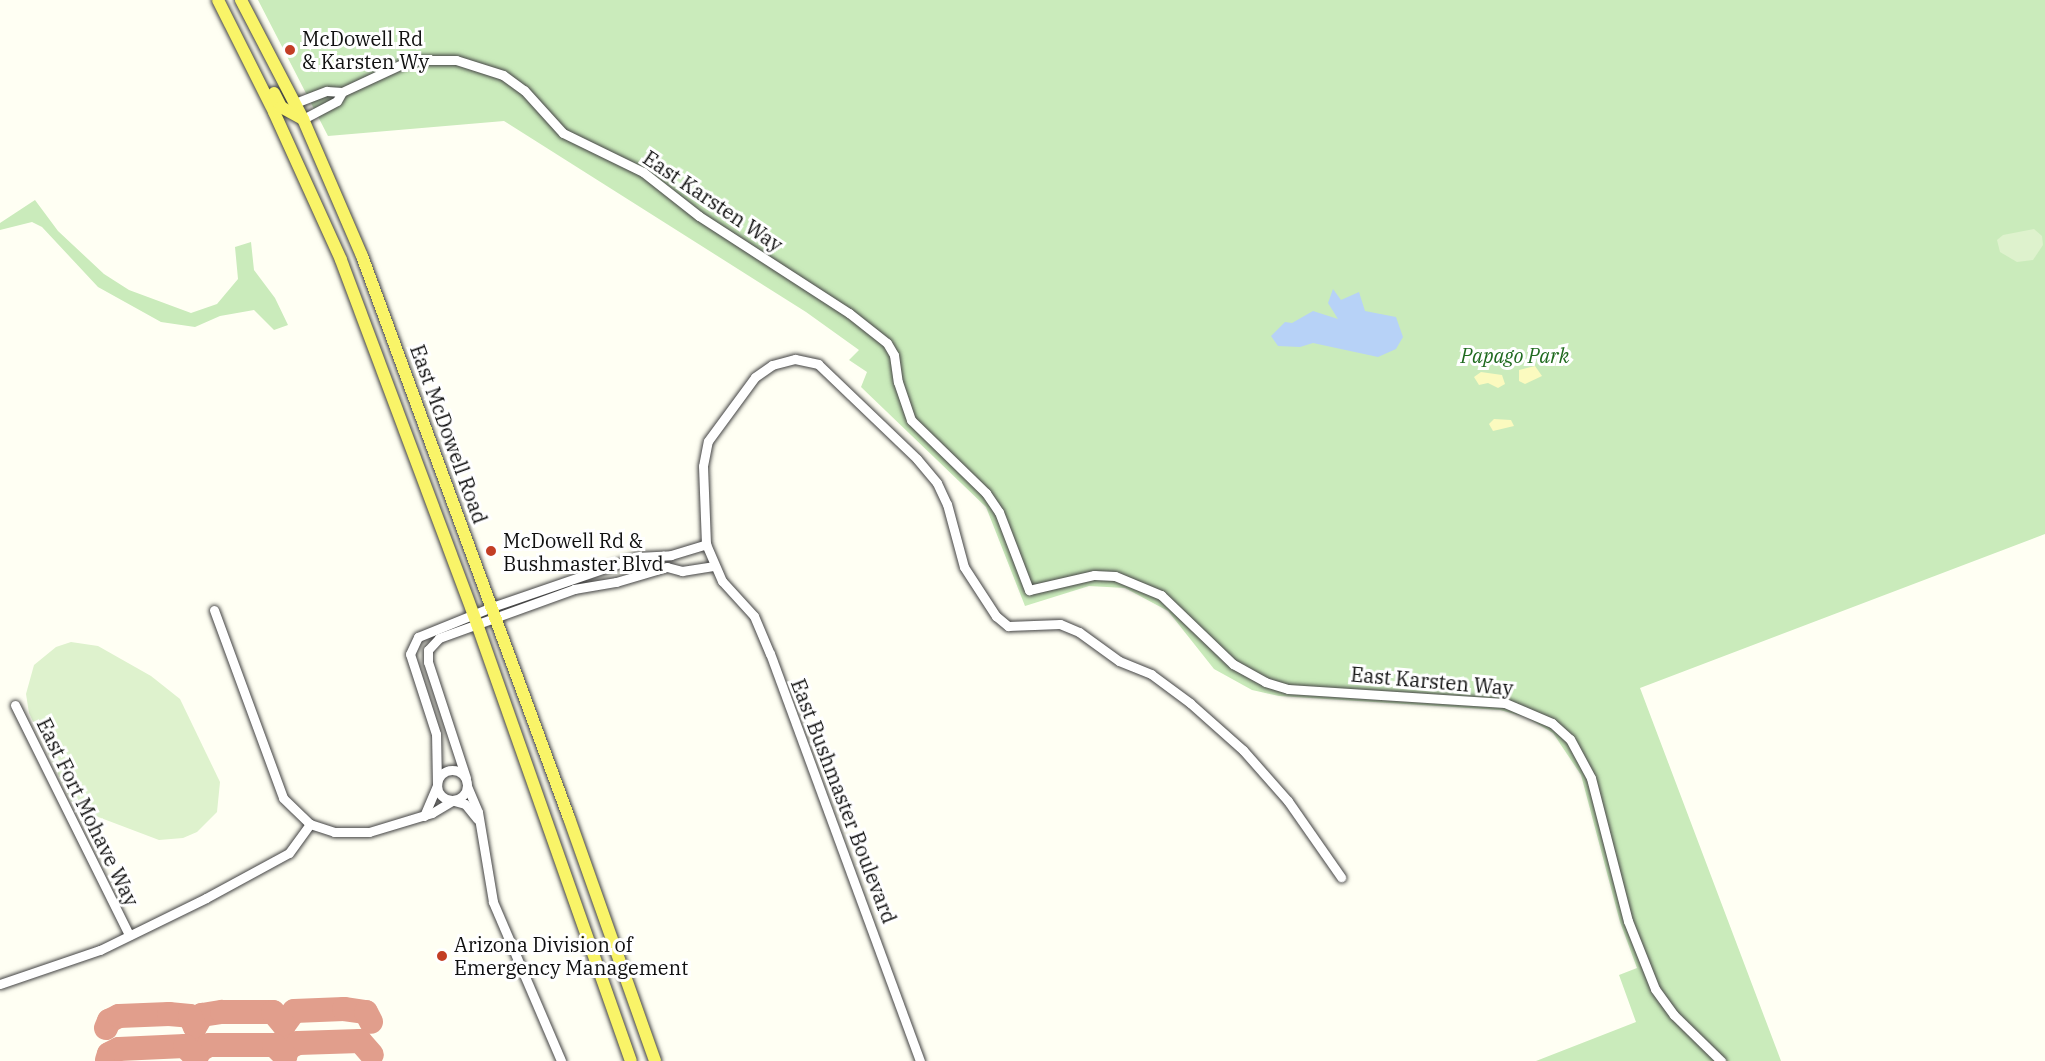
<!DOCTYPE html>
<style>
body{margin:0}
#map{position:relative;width:2045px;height:1061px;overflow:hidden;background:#fffff3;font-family:"IBM Plex Serif",serif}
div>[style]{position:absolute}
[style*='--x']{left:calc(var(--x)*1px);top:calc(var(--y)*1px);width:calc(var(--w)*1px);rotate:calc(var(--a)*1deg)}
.green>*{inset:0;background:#caebbb}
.sand>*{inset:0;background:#fbfabf}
.pitch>*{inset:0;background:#def2cd}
.water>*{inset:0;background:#b7d2f7}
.taxiway>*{height:24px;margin:-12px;padding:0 12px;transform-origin:12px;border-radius:12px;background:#e19e8c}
.roads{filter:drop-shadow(0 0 2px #434343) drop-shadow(0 0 2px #434343)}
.minor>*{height:9px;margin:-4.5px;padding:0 4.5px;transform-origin:4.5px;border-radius:4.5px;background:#fff}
.minor>.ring{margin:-4.5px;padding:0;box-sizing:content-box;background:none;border:9px solid #fff;border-radius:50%}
.major>*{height:12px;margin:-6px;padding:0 6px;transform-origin:6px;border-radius:6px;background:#f9f468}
.dots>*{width:16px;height:16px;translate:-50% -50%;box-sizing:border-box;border:3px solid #fff;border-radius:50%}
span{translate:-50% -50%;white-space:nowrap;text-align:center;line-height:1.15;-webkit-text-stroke:6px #fff;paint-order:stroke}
.poi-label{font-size:20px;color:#101010}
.left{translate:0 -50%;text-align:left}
.street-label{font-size:20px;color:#101010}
.park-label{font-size:20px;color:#1f6a1e;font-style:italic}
</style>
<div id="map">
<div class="green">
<i style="clip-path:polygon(258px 0,2045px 0,2045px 534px,1640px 688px,1781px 1061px,1536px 1061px,1636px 1022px,1619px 975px,1637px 968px,1620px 922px,1581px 775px,1553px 733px,1526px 717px,1500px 710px,1279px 696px,1252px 690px,1214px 669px,1168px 611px,1125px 588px,1089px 586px,1025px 606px,986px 507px,861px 387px,867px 372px,849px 360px,859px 350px,806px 312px,504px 121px,328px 136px)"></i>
<i style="clip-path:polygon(35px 200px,58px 231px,104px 274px,129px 290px,191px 313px,217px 304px,238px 279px,235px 247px,251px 242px,254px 270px,275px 298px,288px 325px,274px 330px,254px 310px,220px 316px,195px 327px,161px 322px,98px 287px,42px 227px,32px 222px,0 230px,0 223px)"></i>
</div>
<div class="sand">
<i style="clip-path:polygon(1535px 366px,1542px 376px,1525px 384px,1519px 381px,1519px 370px)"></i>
<i style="clip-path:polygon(1481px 372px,1502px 375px,1505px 384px,1498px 388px,1488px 383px,1479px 385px,1474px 377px)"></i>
<i style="clip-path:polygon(1494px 419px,1511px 420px,1514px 426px,1493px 431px,1489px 424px)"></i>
</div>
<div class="pitch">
<i style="clip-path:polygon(2034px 229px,2042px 236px,2043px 245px,2033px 260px,2017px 262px,2000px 252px,1997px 240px,2003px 235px)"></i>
<i style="clip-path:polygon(71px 642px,98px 646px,151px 676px,180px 699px,220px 782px,217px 812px,197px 832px,183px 838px,159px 840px,93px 815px,71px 801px,29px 713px,26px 694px,34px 665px,56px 647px)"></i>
</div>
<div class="water">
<i style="clip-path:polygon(1333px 289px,1341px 300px,1359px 292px,1365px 311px,1396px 317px,1403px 337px,1396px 349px,1378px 357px,1313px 343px,1300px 347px,1278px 346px,1271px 336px,1285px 322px,1292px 323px,1313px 311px,1338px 319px,1328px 303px)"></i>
</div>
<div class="taxiway">
<i style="--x:284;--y:1025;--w:17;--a:-54"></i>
<i style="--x:294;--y:1011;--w:50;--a:-2.3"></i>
<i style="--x:344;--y:1009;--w:22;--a:8"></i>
<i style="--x:366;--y:1012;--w:11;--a:63"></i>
<i style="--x:195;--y:1027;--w:14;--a:-60"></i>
<i style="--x:202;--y:1015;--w:20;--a:-9"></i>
<i style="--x:222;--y:1012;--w:51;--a:0"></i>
<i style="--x:273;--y:1012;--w:17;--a:50"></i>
<i style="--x:106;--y:1028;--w:8;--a:-67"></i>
<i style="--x:109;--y:1021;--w:11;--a:-27"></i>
<i style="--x:119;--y:1016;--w:50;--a:-2.3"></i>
<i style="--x:169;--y:1014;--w:21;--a:5"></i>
<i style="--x:190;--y:1016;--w:12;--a:66"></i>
<i style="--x:285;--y:1056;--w:9;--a:-69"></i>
<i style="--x:288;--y:1048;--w:11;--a:-27"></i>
<i style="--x:298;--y:1043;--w:62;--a:-1.8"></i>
<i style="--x:360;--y:1041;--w:18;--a:49"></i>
<i style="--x:196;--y:1058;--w:9;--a:-63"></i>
<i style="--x:200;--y:1050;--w:10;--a:-29"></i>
<i style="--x:209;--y:1045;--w:65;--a:0"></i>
<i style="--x:274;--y:1045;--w:16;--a:45"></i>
<i style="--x:107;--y:1060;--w:6;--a:-72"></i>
<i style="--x:109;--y:1054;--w:11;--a:-27"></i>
<i style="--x:119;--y:1049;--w:66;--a:-2.6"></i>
<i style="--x:185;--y:1046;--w:16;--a:47"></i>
</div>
<div class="roads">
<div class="minor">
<i style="--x:295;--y:103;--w:34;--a:-21"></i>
<i style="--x:327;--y:91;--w:15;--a:4"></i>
<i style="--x:342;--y:92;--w:66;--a:-25"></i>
<i style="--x:402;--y:64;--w:18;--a:-13"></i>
<i style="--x:420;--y:60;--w:36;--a:0"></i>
<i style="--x:456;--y:60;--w:49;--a:17.7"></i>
<i style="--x:503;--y:75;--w:26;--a:36"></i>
<i style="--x:524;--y:90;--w:58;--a:47.8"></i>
<i style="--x:563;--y:133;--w:89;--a:26"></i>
<i style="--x:643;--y:172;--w:71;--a:38.2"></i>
<i style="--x:699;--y:216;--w:179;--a:32.9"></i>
<i style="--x:849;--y:313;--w:48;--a:38.3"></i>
<i style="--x:887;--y:343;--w:14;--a:60"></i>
<i style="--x:894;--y:355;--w:27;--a:82"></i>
<i style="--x:898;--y:382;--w:40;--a:71.1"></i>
<i style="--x:911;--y:420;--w:105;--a:44.2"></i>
<i style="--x:986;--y:493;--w:23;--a:56"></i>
<i style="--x:999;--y:512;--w:84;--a:69"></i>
<i style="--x:1029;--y:590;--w:67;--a:-13"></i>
<i style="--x:1094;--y:575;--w:21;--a:3"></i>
<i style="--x:1115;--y:576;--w:50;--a:22.4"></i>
<i style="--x:1161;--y:595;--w:100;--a:43.8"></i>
<i style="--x:1233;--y:664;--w:37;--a:29"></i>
<i style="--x:1265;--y:682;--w:24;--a:17"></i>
<i style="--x:1288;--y:689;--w:217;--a:3.7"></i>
<i style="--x:1505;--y:703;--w:51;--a:23.1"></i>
<i style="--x:1552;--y:723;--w:24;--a:42"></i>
<i style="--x:1570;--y:739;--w:44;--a:61.7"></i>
<i style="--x:1591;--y:778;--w:148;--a:75.5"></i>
<i style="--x:1628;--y:921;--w:73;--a:68.3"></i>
<i style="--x:1655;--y:989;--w:32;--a:54"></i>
<i style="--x:1674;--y:1015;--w:66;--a:44.4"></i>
<i style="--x:303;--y:119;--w:38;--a:-28"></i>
<i style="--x:337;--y:101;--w:10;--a:-61"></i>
<i style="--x:214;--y:610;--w:200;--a:69.8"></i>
<i style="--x:283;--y:798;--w:37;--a:44"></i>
<i style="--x:310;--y:824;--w:25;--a:18"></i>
<i style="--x:334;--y:832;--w:35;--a:0"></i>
<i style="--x:369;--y:832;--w:66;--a:-16.8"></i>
<i style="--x:432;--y:813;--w:23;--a:-31"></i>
<i style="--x:15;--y:705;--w:257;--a:63.6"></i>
<i class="ring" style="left:437px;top:770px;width:21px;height:21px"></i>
<i style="--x:466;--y:778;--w:122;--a:-108.1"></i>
<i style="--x:428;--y:662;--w:12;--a:-90"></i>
<i style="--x:428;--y:650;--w:16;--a:-47"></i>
<i style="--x:439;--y:638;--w:144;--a:-19.9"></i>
<i style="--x:574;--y:589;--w:43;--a:-9.5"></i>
<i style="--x:616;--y:582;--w:53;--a:-16.4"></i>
<i style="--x:667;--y:567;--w:16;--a:15"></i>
<i style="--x:682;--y:571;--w:33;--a:-9"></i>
<i style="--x:437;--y:784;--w:50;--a:-91.1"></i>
<i style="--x:436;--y:734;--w:84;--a:-108"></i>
<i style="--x:410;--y:654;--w:19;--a:-65"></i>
<i style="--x:418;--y:637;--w:80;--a:-22.1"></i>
<i style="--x:492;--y:607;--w:153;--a:-19"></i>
<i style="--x:637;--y:557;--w:34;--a:-3"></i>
<i style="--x:671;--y:555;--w:37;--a:-17"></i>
<i style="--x:467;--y:786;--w:28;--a:67"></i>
<i style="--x:478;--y:812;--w:91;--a:80.5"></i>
<i style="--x:493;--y:902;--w:173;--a:66.8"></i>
<i style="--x:454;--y:801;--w:11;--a:15"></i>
<i style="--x:465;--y:804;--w:19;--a:51"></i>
<i style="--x:424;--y:816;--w:34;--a:-67"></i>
<i style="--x:0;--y:984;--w:106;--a:-18.8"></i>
<i style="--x:100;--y:950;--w:118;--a:-26.1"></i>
<i style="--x:206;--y:898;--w:94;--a:-28.5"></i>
<i style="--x:289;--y:853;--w:36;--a:-54"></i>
<i style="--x:920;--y:1061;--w:434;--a:-110.2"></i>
<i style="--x:770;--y:654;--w:41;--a:-112.8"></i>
<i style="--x:754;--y:616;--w:47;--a:-132.4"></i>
<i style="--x:722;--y:581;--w:40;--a:-113.4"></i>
<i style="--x:706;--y:544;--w:78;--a:-92.2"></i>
<i style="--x:703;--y:466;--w:25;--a:-79"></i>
<i style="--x:708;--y:441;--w:79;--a:-53.7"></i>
<i style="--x:755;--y:377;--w:21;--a:-35"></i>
<i style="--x:772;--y:365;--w:24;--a:-15"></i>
<i style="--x:795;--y:359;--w:24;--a:12"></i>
<i style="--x:818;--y:364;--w:137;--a:43.8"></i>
<i style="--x:917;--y:459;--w:31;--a:50"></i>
<i style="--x:937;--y:483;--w:23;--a:65"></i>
<i style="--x:947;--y:504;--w:65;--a:74.9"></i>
<i style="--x:964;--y:567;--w:59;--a:56.9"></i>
<i style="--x:996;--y:616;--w:16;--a:40"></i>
<i style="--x:1008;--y:626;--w:52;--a:-2.2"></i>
<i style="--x:1060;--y:624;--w:21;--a:23"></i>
<i style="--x:1079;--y:632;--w:49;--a:35.9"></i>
<i style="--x:1119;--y:661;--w:35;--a:22"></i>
<i style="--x:1151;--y:674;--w:49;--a:36.6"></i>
<i style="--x:1190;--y:703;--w:71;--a:41.6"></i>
<i style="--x:1243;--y:750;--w:68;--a:48.6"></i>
<i style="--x:1288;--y:801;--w:93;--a:55.1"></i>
</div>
<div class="major">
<i style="--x:218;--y:0;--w:125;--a:63.4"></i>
<i style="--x:274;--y:112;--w:162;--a:65.6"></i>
<i style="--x:341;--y:260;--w:389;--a:69.5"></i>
<i style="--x:477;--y:624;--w:463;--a:70.6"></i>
<i style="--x:241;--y:0;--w:134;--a:62.5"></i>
<i style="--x:303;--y:119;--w:149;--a:66.7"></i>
<i style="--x:362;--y:256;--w:599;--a:69.78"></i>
<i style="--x:569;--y:818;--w:258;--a:70.5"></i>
<i style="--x:274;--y:93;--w:16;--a:63"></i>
<i style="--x:281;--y:107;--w:25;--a:29"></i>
</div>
</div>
<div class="dots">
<i style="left:290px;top:50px;background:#c33e25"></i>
<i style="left:491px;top:551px;background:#c33e25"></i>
<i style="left:442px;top:956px;background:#c33e25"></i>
</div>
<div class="poi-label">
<span class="left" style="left:302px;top:50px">McDowell Rd<br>&amp; Karsten Wy</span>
<span class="left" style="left:503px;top:552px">McDowell Rd &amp;<br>Bushmaster Blvd</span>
<span class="left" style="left:454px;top:956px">Arizona Division of<br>Emergency Management</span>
</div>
<div class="street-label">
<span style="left:713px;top:201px;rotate:34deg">East Karsten Way</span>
<span style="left:449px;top:434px;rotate:70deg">East McDowell Road</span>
<span style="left:1432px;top:681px;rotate:5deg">East Karsten Way</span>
<span style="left:844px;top:801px;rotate:69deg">East Bushmaster Boulevard</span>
<span style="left:88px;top:812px;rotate:64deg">East Fort Mohave Way</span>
</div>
<div class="park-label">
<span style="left:1515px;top:355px">Papago Park</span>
</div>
</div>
